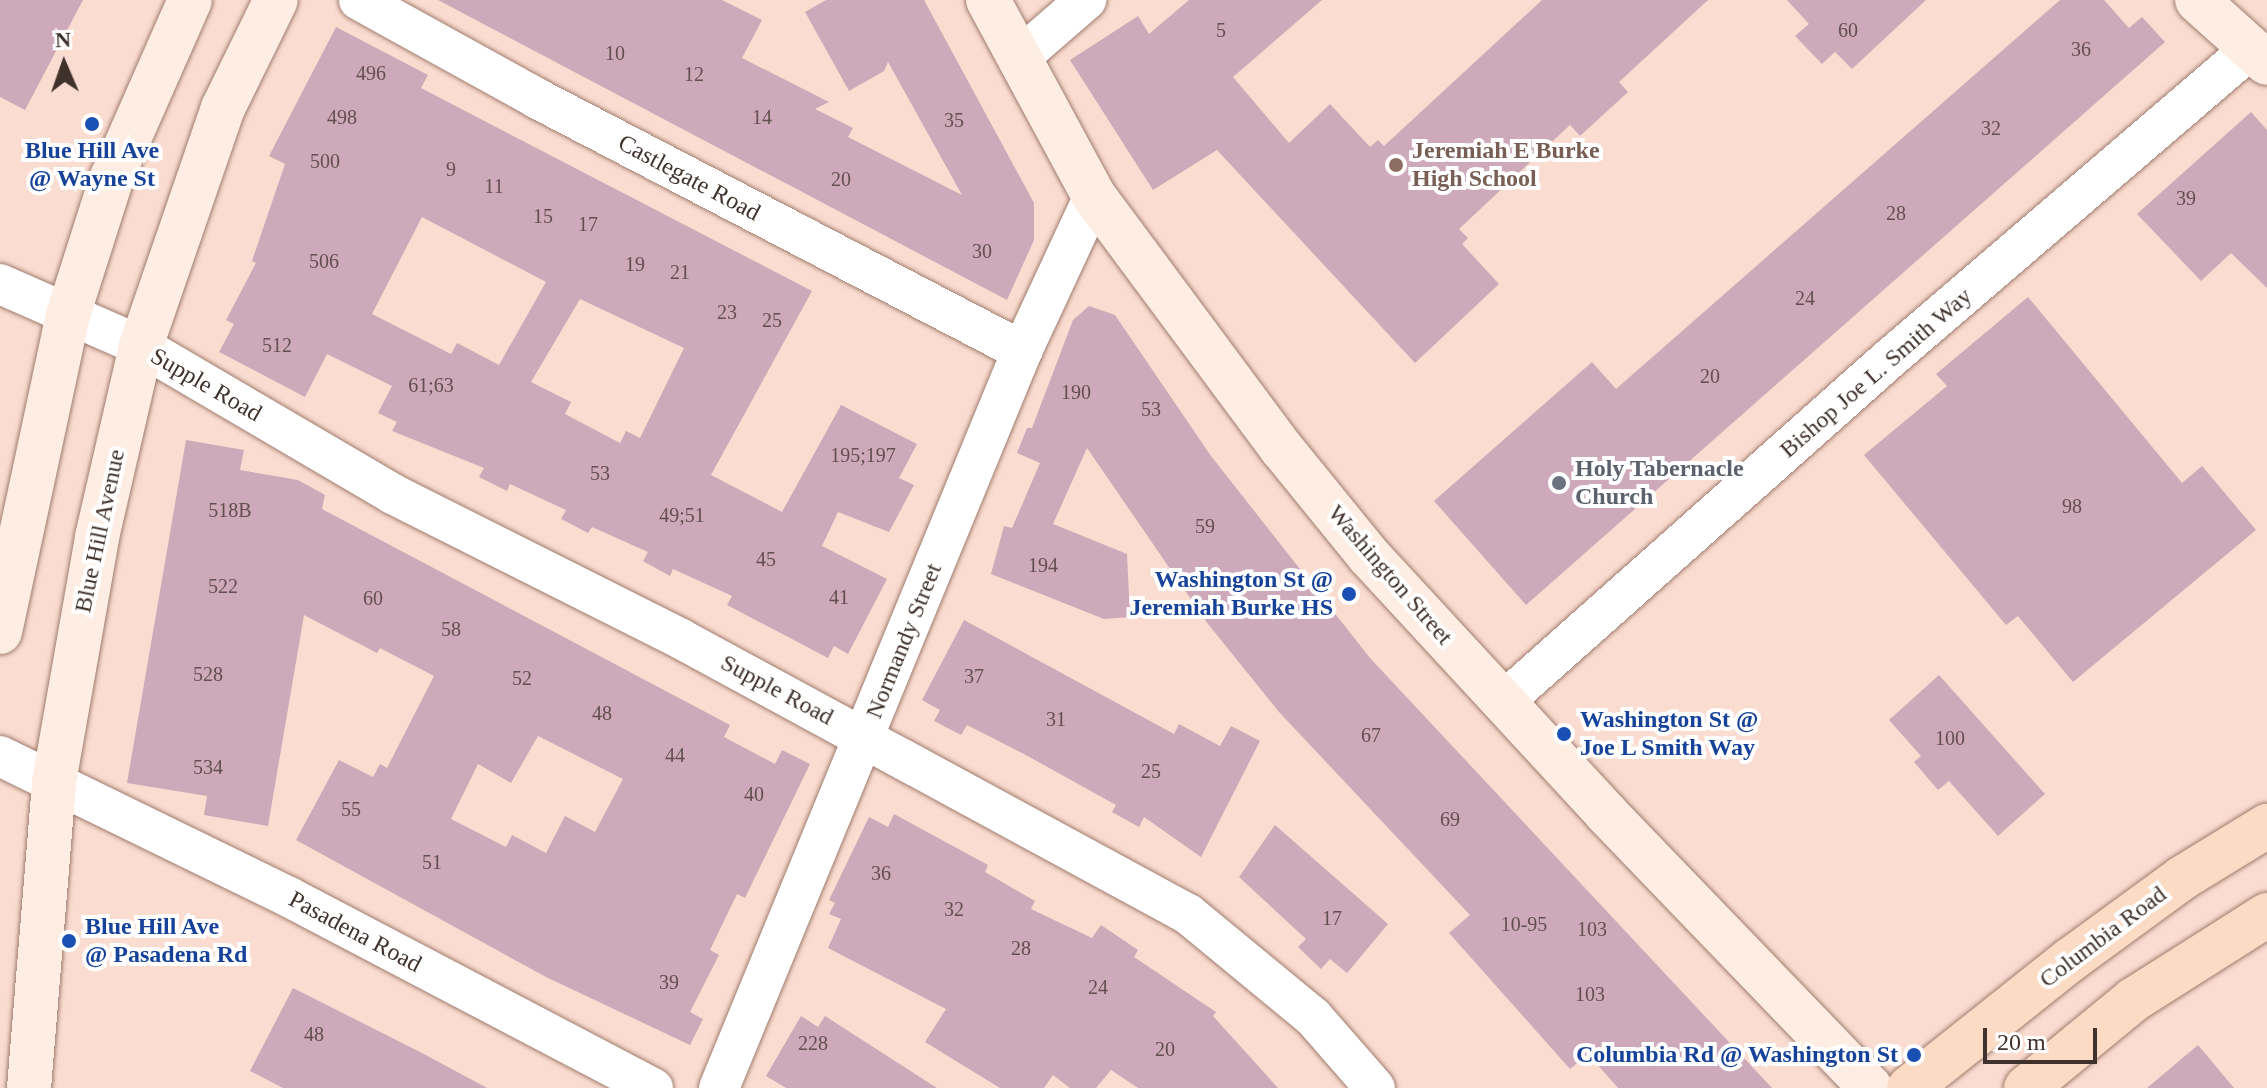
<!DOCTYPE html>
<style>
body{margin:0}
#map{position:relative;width:2267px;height:1088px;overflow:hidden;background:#fbdcd0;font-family:Georgia,serif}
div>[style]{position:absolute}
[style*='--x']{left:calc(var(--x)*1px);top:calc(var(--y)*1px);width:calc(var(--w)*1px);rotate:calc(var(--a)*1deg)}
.building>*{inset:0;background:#cea9b9}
.roads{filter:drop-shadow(0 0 2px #9f7d6f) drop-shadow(0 0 2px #9f7d6f)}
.minor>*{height:40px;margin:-20px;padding:0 20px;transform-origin:20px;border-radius:20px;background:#fff}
.secondary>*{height:44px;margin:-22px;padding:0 22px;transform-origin:22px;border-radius:22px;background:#feede2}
.primary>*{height:44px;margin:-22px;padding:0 22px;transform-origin:22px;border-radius:22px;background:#fcdbc4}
.dots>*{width:22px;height:22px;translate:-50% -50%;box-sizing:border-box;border:4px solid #fff;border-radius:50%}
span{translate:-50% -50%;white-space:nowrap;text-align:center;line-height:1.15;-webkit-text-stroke:8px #fff;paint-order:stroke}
.number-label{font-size:20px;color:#634f4e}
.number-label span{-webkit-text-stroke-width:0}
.transit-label{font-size:24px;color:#164399;font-weight:700}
.right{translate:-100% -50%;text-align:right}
.left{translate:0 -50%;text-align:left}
.education-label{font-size:24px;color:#785e54;font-weight:700}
.street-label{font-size:24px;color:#3f312b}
.worship-label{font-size:24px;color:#5b616d;font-weight:700}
.north{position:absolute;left:24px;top:24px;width:80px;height:80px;-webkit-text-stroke:6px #fff;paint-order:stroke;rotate:358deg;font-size:22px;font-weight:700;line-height:32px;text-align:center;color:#3f312b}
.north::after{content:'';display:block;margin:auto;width:28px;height:36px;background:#3f312b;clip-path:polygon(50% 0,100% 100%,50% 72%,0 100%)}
.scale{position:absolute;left:1983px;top:1028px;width:114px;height:36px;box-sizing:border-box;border:4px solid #3f312b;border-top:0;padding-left:10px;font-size:24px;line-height:28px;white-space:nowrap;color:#3f312b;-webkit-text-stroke:6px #fff;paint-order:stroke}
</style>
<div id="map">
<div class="building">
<i style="clip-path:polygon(0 0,83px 0,25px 110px,0 97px)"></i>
<i style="clip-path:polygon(438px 0,722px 0,762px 20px,742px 58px,829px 102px,815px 109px,853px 128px,848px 137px,962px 195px,888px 62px,884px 71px,849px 91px,805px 12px,826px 0,924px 0,1034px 203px,1034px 240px,1007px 300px)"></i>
<i style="clip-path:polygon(1189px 0,1322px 0,1233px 77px,1289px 143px,1330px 104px,1370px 147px,1378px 140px,1384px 146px,1542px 0,1708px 0,1619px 82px,1628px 92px,1580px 136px,1570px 125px,1459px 229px,1468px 238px,1462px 244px,1499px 284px,1415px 363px,1217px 150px,1153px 190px,1070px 60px,1138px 16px,1149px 34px)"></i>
<i style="clip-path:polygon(1787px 0,1926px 0,1852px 69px,1835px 52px,1822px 64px,1795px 36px,1809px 24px)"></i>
<i style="clip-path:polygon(2060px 0,2104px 0,2129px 28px,2142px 17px,2165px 42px,1526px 605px,1434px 501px,1592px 362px,1616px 389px)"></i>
<i style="clip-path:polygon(evenodd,336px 27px,428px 75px,421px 88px,812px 291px,711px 475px,782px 512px,841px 405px,917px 444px,899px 478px,914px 485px,889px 532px,838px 512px,822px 546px,887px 579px,848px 654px,834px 646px,828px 658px,727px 605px,732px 596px,673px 569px,670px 576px,643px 561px,648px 552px,592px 527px,588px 533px,561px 519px,566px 510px,510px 484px,507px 491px,479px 477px,484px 468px,392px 431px,397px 422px,378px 413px,392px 386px,327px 354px,305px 397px,219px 352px,234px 324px,226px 320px,256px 263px,252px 261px,285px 164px,269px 156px,336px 27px,422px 217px,546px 282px,499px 365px,457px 343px,451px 354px,372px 314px,422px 217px,336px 27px,580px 299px,684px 348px,640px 438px,626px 431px,620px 443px,565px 414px,571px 402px,531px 382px,580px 299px)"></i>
<i style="clip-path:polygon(2251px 112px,2267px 130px,2267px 288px,2231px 253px,2201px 281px,2137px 214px)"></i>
<i style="clip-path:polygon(2028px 297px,2182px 483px,2202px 466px,2256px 530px,2073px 682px,2018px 616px,2006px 625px,1864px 455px,1947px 386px,1936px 374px)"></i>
<i style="clip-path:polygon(1089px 306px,1115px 315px,1211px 456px,1370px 658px,1772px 1088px,1618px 1088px,1588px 1054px,1570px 1069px,1449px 933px,1470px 915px,1279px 712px,1208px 624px,1087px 448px,1053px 524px,1127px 554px,1130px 617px,1104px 619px,991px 574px,1004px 526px,1012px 528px,1040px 463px,1017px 453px,1027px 428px,1032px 428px,1073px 320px)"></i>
<i style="clip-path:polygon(evenodd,186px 440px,244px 450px,240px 470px,298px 480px,325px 495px,322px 509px,730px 725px,724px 737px,775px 764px,782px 750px,810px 764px,745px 898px,737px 894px,710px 950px,719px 955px,690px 1012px,703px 1019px,690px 1045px,546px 977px,296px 840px,339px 760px,373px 777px,380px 764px,387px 768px,434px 676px,380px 648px,377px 653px,304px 615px,268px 826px,204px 815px,207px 796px,127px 783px,186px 440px,538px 736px,623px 779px,595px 832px,565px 816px,546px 853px,512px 835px,506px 847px,451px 819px,478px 764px,511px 783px,538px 736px)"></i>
<i style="clip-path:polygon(964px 620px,1174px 734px,1179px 724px,1220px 746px,1231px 726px,1260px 741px,1201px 857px,1144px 817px,1139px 827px,1112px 812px,1116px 805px,1024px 754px,967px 725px,961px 735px,934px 721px,940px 710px,922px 700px)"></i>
<i style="clip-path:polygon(1939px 675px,2045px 794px,1998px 836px,1949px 781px,1938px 790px,1914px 762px,1921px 756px,1889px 720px)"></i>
<i style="clip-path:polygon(894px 814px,988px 865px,985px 872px,1035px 901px,1031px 909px,1092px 938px,1101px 925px,1138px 950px,1134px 957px,1216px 1012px,1213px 1016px,1278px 1088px,1138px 1088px,1111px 1070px,1096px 1088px,1070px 1088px,1053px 1075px,1044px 1088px,1000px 1088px,925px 1042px,946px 1009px,828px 948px,841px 919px,829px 914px,835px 903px,829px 900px,869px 817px,888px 827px)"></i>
<i style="clip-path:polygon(1275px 825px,1388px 924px,1347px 973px,1330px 959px,1321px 969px,1298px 947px,1306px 939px,1239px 877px)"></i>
<i style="clip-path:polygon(293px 988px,422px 1053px,487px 1088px,283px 1088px,250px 1071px)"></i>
<i style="clip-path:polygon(801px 1016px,818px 1027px,825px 1016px,937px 1088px,786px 1088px,766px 1076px)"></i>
<i style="clip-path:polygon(2198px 1045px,2234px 1088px,2147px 1088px)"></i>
</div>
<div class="roads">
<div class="minor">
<i style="--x:359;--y:0;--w:205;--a:28.9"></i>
<i style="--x:538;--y:99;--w:546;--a:27.5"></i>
<i style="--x:1019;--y:58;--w:89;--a:-40.9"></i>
<i style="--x:0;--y:284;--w:154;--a:23.7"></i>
<i style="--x:141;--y:346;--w:292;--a:30.4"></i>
<i style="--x:393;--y:494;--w:322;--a:26.7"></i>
<i style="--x:681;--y:639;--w:577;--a:28.48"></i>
<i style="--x:1188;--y:914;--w:162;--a:39.5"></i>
<i style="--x:1313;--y:1017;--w:94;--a:48.9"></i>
<i style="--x:1503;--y:702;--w:516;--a:-41.62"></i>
<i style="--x:1889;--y:359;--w:477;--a:-40.6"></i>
<i style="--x:0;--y:756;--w:322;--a:26"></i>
<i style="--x:289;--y:897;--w:411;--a:27.7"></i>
<i style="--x:719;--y:1088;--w:797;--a:-67.65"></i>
<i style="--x:1022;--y:351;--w:171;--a:-65.1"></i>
</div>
<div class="secondary">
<i style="--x:988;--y:0;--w:223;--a:61.6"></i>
<i style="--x:1094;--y:196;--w:315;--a:53.4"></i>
<i style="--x:1282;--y:449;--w:138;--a:50.9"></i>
<i style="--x:1369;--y:556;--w:350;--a:47.3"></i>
<i style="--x:1606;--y:813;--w:382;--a:46.1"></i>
<i style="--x:2197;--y:0;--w:94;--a:42"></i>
<i style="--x:0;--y:632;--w:324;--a:-77.9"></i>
<i style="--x:68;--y:315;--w:145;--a:-72.3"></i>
<i style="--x:112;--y:177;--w:193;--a:-66.2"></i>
<i style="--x:29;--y:1088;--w:307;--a:-85.3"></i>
<i style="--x:54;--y:782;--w:249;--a:-80"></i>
<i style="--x:97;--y:537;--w:196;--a:-77"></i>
<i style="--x:141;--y:346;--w:252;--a:-71"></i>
<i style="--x:223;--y:108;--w:120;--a:-63.9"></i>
</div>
<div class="primary">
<i style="--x:1909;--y:1088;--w:206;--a:-38.5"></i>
<i style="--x:2070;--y:960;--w:139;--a:-36.2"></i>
<i style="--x:2182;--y:878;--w:100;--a:-31.5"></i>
<i style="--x:2026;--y:1088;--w:139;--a:-39.4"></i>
<i style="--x:2133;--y:1000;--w:159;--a:-32.4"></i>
</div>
</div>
<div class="dots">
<i style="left:92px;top:124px;background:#1a4fb4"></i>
<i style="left:1396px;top:165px;background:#8d6e63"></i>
<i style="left:1559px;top:483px;background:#6b7280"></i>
<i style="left:1349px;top:594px;background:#1a4fb4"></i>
<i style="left:1564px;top:734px;background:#1a4fb4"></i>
<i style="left:69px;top:941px;background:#1a4fb4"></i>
<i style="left:1914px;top:1055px;background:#1a4fb4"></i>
</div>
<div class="number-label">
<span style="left:1221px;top:30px">5</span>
<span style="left:1848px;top:30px">60</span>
<span style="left:2081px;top:49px">36</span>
<span style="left:615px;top:53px">10</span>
<span style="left:371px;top:73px">496</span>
<span style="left:694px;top:74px">12</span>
<span style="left:342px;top:117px">498</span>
<span style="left:762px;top:117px">14</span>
<span style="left:954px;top:120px">35</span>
<span style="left:1991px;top:128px">32</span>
<span style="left:325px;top:161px">500</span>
<span style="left:451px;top:169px">9</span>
<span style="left:841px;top:179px">20</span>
<span style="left:494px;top:186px">11</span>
<span style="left:2186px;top:198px">39</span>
<span style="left:1896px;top:213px">28</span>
<span style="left:543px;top:216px">15</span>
<span style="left:588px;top:224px">17</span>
<span style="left:982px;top:251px">30</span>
<span style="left:324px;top:261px">506</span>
<span style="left:635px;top:264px">19</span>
<span style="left:680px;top:272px">21</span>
<span style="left:1805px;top:298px">24</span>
<span style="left:727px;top:312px">23</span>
<span style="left:772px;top:320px">25</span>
<span style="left:277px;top:345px">512</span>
<span style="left:1710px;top:376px">20</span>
<span style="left:431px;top:385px">61;63</span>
<span style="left:1076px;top:392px">190</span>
<span style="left:1151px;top:409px">53</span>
<span style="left:863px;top:455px">195;197</span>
<span style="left:600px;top:473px">53</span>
<span style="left:2072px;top:506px">98</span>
<span style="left:230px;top:510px">518B</span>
<span style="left:682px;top:515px">49;51</span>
<span style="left:1205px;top:526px">59</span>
<span style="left:766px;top:559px">45</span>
<span style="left:1043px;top:565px">194</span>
<span style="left:223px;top:586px">522</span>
<span style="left:839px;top:597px">41</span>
<span style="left:373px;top:598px">60</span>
<span style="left:451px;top:629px">58</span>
<span style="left:208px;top:674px">528</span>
<span style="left:974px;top:676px">37</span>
<span style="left:522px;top:678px">52</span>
<span style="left:602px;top:713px">48</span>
<span style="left:1056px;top:719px">31</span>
<span style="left:1371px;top:735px">67</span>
<span style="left:1950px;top:738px">100</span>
<span style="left:675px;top:755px">44</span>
<span style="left:208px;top:767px">534</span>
<span style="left:1151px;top:771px">25</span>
<span style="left:754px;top:794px">40</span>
<span style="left:351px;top:809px">55</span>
<span style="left:1450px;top:819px">69</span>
<span style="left:432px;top:862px">51</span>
<span style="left:881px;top:873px">36</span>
<span style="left:954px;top:909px">32</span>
<span style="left:1332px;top:918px">17</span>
<span style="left:1524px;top:924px">10-95</span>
<span style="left:1592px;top:929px">103</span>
<span style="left:1021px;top:948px">28</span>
<span style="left:669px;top:982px">39</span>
<span style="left:1098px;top:987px">24</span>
<span style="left:1590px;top:994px">103</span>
<span style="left:314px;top:1034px">48</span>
<span style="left:813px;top:1043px">228</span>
<span style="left:1165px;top:1049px">20</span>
</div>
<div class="transit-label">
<span style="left:92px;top:165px">Blue Hill Ave<br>@ Wayne St</span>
<span class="right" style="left:1333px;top:594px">Washington St @<br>Jeremiah Burke HS</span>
<span class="left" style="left:1580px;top:734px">Washington St @<br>Joe L Smith Way</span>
<span class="left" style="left:85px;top:941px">Blue Hill Ave<br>@ Pasadena Rd</span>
<span class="right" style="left:1898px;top:1055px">Columbia Rd @ Washington St</span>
</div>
<div class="education-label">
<span class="left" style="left:1412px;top:165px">Jeremiah E Burke<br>High School</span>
</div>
<div class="street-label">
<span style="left:689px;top:178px;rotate:28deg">Castlegate Road</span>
<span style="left:1876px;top:373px;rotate:-41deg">Bishop Joe L. Smith Way</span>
<span style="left:206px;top:385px;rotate:30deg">Supple Road</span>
<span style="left:100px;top:531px;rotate:-78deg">Blue Hill Avenue</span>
<span style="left:1390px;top:575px;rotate:49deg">Washington Street</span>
<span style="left:904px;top:641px;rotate:-68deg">Normandy Street</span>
<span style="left:777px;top:690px;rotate:28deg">Supple Road</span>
<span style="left:355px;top:932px;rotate:28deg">Pasadena Road</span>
<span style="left:2103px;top:937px;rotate:-37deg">Columbia Road</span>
</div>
<div class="worship-label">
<span class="left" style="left:1575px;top:483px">Holy Tabernacle<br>Church</span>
</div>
<div class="north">N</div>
<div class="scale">20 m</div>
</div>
